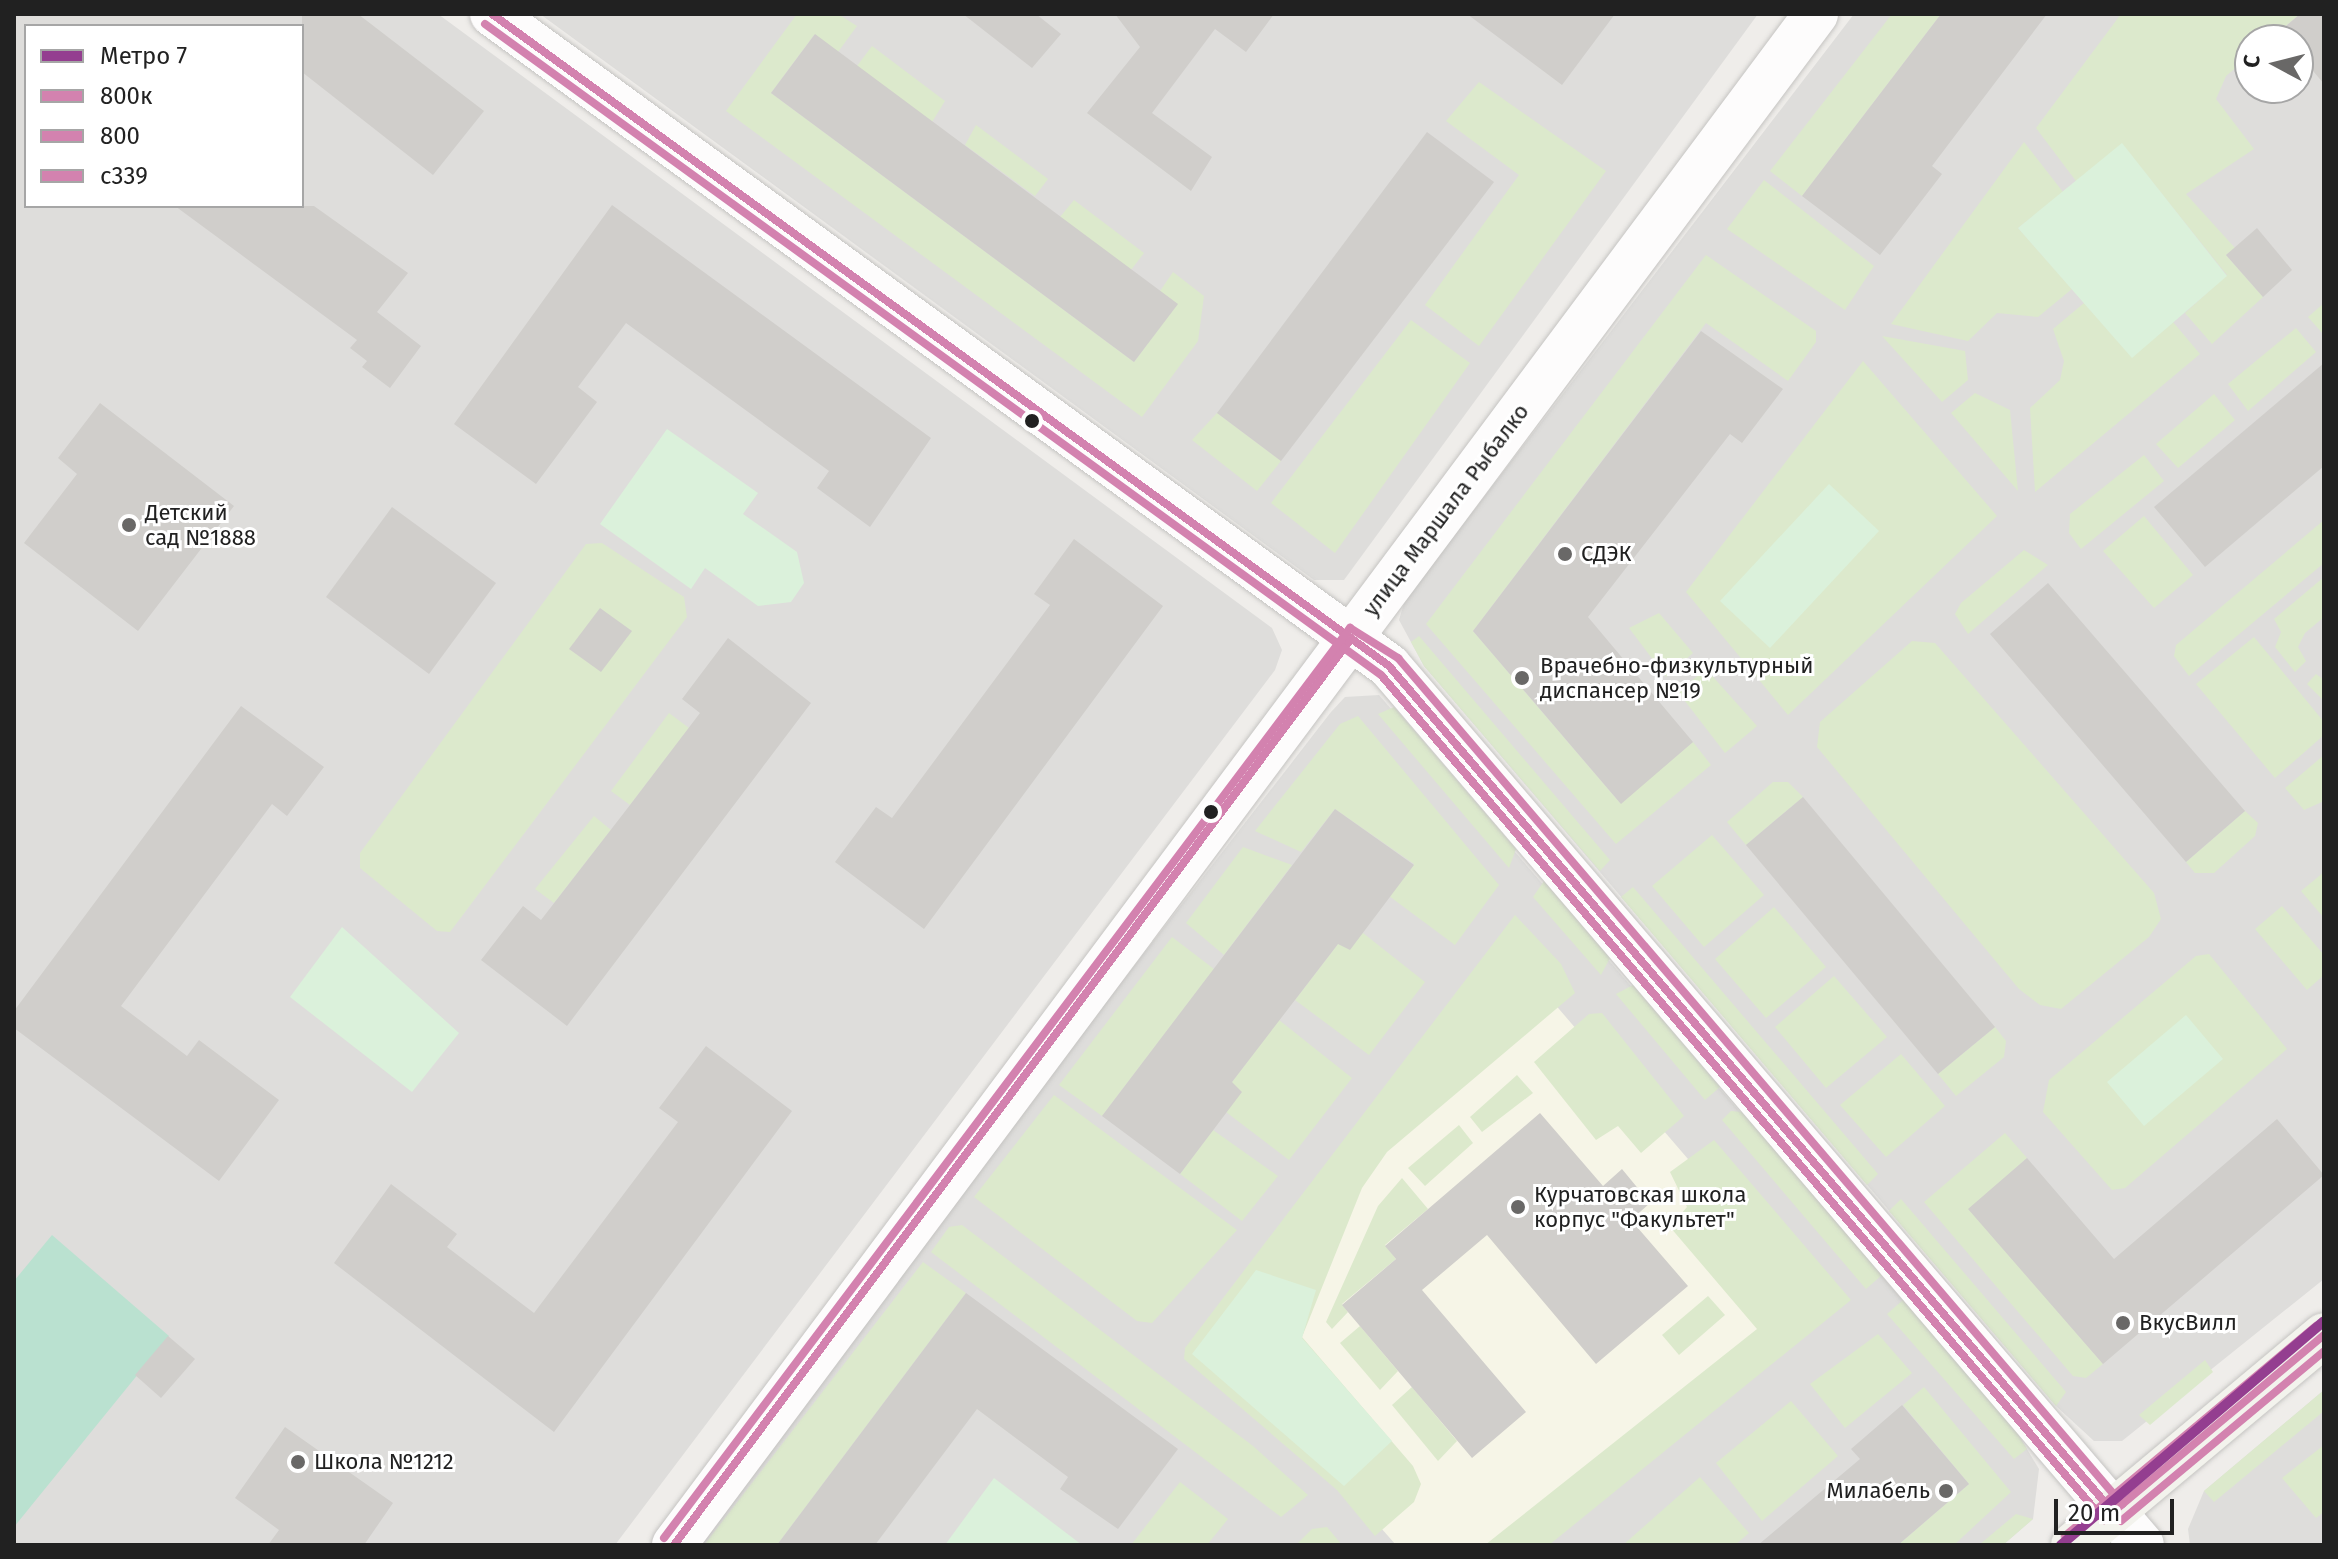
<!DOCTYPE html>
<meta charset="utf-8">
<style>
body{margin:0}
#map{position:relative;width:2338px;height:1559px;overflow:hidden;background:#efedea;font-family:"Fira Sans",sans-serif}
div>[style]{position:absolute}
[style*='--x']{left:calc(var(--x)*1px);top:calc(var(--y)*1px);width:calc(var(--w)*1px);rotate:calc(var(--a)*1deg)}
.residential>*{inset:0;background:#dedddb}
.education>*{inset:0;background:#f6f5e7}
.grass>*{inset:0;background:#dce9cc}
.park>*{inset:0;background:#dbf1db}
.pitch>*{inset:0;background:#bae1d0}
.building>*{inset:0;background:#d0cecb}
.roads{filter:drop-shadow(0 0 2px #c5c4c2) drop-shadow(0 0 2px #c5c4c2)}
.tertiary>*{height:44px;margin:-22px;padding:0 22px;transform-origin:22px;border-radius:22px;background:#fdfcfc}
.secondary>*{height:44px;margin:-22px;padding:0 22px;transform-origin:22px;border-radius:22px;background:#f3f3ed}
.bus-1>*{height:8px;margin:-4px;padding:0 4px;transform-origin:4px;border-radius:4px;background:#d382af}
.bus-2>*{height:8px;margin:-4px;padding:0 4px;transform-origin:4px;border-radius:4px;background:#d382af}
.bus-3>*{height:8px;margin:-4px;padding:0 4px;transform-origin:4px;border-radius:4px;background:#d382af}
.metro-1>*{height:10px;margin:-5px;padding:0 5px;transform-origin:5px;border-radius:5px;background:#943e90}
.dots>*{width:22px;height:22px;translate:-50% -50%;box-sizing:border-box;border:4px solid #fff;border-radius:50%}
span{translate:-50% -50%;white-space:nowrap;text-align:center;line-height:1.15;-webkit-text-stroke:6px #fff;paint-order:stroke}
.street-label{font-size:22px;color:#212121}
.poi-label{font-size:22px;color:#212121}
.left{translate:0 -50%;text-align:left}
.right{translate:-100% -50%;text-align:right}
.frame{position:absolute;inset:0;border:16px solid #212121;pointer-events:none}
.legend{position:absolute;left:24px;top:24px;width:280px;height:184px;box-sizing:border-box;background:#fff;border:2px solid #a6a6a6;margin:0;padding:10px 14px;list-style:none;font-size:24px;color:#212121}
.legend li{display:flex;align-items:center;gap:16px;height:40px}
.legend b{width:40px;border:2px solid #a6a6a6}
.north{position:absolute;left:2234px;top:24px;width:80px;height:80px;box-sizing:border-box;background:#fff;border:2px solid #a6a6a6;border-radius:50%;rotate:277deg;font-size:22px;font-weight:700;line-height:32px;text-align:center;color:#212121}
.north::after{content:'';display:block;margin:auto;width:28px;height:36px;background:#696867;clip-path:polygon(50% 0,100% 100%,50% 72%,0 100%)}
.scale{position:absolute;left:2054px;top:1499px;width:120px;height:36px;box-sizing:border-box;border:4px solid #212121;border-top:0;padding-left:10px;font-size:24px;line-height:28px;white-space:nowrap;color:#212121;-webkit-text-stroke:6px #fff;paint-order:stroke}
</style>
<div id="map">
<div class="residential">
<i style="clip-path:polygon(evenodd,14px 14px,438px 14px,1272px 628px,1282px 650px,1275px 670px,615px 1545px,14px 1545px,14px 14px,26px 26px,302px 26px,302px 206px,26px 206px,26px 26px)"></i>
<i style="clip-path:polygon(540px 14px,1758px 14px,1344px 580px,1314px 580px)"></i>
<i style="clip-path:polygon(evenodd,1854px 14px,2324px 14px,2324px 1279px,2122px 1441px,2094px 1441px,2056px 1406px,1424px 666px,1399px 620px,1405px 600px,1854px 14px,2250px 40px,2298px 40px,2298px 88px,2250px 88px,2250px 40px)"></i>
<i style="clip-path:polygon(1379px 695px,2016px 1431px,2039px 1469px,2033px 1519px,2003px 1545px,685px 1545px,1331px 712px,1345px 697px)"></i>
<i style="clip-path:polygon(2324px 1390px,2324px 1545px,2190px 1545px,2188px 1529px,2204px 1491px)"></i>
</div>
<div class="education">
<i style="clip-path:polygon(1504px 945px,1816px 1308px,1524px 1545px,1396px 1545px,1344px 1486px,1192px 1354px)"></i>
</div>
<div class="grass">
<i style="clip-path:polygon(797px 14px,838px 14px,857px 26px,838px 52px,814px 35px,771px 93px,1134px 362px,1177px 304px,1160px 291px,1173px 272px,1204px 296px,1198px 341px,1142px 417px,726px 111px)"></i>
<i style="clip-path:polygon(1892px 14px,1941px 14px,1802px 196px,1770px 171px)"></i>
<i style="clip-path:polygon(2121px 14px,2300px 14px,2269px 40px,2250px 40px,2250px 56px,2226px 76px,2216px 99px,2254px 149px,2186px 194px,2235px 248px,2226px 255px,2263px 297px,2212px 344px,2185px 313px,2227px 275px,2122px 144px,2076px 181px,2036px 128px)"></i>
<i style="clip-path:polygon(872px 46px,945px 101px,932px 122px,857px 66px)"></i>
<i style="clip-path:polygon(1479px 82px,1606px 171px,1479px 346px,1425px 305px,1519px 175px,1446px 121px)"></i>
<i style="clip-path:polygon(976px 125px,1048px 179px,1035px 196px,965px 145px)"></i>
<i style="clip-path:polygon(2024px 142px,2063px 192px,2018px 228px,2072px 289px,2038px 317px,1997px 313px,1968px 341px,1891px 324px)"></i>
<i style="clip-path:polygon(1764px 180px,1874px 266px,1845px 310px,1727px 229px)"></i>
<i style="clip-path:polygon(1074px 200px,1144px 253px,1131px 270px,1060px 217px)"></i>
<i style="clip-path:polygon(1706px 255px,1816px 331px,1816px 342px,1788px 381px,1706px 323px,1473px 631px,1620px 803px,1693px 742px,1711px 765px,1616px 844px,1426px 624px)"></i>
<i style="clip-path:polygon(2084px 303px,2132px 357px,2173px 322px,2200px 354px,2035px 492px,2030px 408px,2060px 380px,2064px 361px,2053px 329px)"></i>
<i style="clip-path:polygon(2324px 303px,2324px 335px,2308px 317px)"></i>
<i style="clip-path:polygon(1411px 320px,1470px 363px,1335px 553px,1271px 503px)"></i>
<i style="clip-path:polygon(2296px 328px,2316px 352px,2248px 411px,2228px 384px)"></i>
<i style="clip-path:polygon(1882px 336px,1965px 351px,1968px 380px,1942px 402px)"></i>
<i style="clip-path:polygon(1863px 361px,1997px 516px,1788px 715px,1686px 592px)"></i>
<i style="clip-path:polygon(1975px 393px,2010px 410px,2018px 491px,1951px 413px)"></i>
<i style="clip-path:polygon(2214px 394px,2235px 420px,2178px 468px,2156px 444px)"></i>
<i style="clip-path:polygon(1217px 413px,1281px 461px,1257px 491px,1192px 440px)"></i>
<i style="clip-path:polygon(2144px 455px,2164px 481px,2081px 549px,2069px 533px,2070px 514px)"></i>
<i style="clip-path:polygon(2144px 516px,2193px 575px,2154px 608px,2103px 551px)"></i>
<i style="clip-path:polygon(2324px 520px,2324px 563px,2189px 676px,2174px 656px,2176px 645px)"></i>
<i style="clip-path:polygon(602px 543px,684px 597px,687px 617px,450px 932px,437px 931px,360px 868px,360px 853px,586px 544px)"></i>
<i style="clip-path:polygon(2024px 550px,2048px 565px,1968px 634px,1955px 614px,1961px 603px)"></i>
<i style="clip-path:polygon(2324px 577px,2324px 617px,2305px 633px,2298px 647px,2306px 661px,2295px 672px,2275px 647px,2281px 632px,2274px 619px)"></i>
<i style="clip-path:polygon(1659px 613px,1693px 653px,1666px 677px,1629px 628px)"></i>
<i style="clip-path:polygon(1419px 636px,1610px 860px,1600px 871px,1424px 666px,1411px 642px)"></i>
<i style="clip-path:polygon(2254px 637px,2324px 722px,2324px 735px,2275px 778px,2196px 684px)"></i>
<i style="clip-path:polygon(1912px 641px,1935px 643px,2154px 893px,2161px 919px,2149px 937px,2061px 1009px,2040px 1005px,2019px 989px,1817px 747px,1820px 722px)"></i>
<i style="clip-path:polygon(1706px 669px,1757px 726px,1725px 753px,1678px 692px)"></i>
<i style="clip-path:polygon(2316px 674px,2324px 680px,2324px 701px,2307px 684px)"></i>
<i style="clip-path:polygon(1394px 707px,1516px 849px,1509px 868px,1378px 714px)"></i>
<i style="clip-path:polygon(669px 713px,689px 728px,630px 805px,611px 791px)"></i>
<i style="clip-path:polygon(1358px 716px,1499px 885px,1455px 945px,1389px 896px,1414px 864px,1335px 809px,1301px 852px,1255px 831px,1340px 724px)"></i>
<i style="clip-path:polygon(2324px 755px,2324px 801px,2304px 810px,2285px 788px)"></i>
<i style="clip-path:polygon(1773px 782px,1788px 782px,1803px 797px,1746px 845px,1727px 822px)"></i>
<i style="clip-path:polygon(2245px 811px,2258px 823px,2255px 836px,2214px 873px,2195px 873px,2186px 862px)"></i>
<i style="clip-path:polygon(594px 816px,611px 830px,554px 903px,535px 889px)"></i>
<i style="clip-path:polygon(1712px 835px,1764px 895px,1704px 947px,1652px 886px)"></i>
<i style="clip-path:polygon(1243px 847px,1292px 865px,1224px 955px,1186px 923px)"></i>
<i style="clip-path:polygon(2324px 872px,2324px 918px,2301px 891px)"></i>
<i style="clip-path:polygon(1544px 881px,1610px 958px,1601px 975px,1533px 897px)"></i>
<i style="clip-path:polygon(1633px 887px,1878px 1174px,1867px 1185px,1621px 897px)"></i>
<i style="clip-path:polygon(2282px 906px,2324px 955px,2324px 975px,2307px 990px,2255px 929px)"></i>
<i style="clip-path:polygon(1774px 907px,1826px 967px,1766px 1018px,1715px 959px)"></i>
<i style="clip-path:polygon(1515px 915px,1561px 964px,1575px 993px,1387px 1152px,1362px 1188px,1302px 1337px,1413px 1466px,1421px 1484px,1414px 1502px,1375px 1536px,1337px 1490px,1184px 1359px,1185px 1348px)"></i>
<i style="clip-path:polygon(1363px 933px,1425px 982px,1369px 1055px,1295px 1000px,1338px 944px)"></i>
<i style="clip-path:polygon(1172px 937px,1214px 969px,1102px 1116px,1059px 1085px)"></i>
<i style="clip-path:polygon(2209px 954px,2287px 1049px,2125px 1188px,2112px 1190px,2043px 1112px,2049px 1080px,2196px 956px)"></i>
<i style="clip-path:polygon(1834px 976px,1887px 1037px,1826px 1088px,1775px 1027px)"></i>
<i style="clip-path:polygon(1633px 985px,1720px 1087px,1705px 1100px,1616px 994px)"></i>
<i style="clip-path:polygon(1602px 1013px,1684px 1116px,1641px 1153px,1618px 1126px,1596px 1140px,1534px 1062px,1589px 1014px)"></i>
<i style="clip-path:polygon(1279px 1020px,1352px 1078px,1289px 1160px,1226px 1112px,1232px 1082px)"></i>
<i style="clip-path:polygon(1995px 1027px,2006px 1041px,2004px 1057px,1956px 1096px,1938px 1074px)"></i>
<i style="clip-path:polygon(1901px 1054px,1945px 1106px,1886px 1157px,1840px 1105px)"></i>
<i style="clip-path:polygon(1517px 1075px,1533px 1093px,1482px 1132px,1470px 1117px)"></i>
<i style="clip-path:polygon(1054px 1095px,1237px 1230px,1152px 1323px,1137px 1321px,974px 1197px)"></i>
<i style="clip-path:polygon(1731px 1111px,1742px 1112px,1882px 1275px,1866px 1289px,1722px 1120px)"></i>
<i style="clip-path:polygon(1459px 1125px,1473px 1143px,1425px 1186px,1408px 1168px)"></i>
<i style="clip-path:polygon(1213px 1130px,1278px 1176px,1242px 1221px,1180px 1174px)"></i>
<i style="clip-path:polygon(2005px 1133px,2027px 1158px,1969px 1209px,2103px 1364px,2086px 1378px,2073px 1376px,1924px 1202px)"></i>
<i style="clip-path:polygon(1714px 1140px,1851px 1300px,1549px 1545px,1485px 1545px,1757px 1329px,1670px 1227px,1687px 1207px,1670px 1172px)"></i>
<i style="clip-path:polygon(1402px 1178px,1428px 1209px,1385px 1245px,1396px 1259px,1342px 1304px,1348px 1312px,1332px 1329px,1326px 1322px,1378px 1206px)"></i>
<i style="clip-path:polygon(1901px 1199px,2066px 1392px,2056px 1406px,1889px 1211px)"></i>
<i style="clip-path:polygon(962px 1225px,1253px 1446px,1308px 1495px,1281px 1517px,931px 1252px,949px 1227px)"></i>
<i style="clip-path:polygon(923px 1262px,966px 1293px,777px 1545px,704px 1545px)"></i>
<i style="clip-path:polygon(1708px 1296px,1725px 1315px,1679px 1355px,1662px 1335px)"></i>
<i style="clip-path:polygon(1903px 1300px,2016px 1431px,2027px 1449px,2014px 1459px,1887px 1314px)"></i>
<i style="clip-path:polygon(1360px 1326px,1398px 1371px,1380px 1390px,1340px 1343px)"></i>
<i style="clip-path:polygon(1878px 1334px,1912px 1373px,1845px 1428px,1810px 1384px)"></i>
<i style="clip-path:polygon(2205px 1360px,2213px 1372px,2150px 1425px,2139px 1415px)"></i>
<i style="clip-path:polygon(1412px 1387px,1457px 1441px,1438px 1461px,1392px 1405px)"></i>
<i style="clip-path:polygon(1924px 1387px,2011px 1492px,1954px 1545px,1898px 1545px,1969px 1484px,1903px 1405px)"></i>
<i style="clip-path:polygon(2324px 1390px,2324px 1411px,2214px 1502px,2204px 1491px)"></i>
<i style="clip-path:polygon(1791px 1401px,1838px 1456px,1762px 1521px,1716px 1463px)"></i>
<i style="clip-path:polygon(2324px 1445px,2324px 1512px,2316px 1518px,2282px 1478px)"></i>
<i style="clip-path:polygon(1700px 1477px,1749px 1533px,1735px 1545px,1623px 1545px)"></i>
<i style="clip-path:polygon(1180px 1482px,1228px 1519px,1207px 1545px,1131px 1545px)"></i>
<i style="clip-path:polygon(2016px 1514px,2033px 1519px,2003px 1545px,1979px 1545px)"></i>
<i style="clip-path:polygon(1327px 1527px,1342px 1545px,1298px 1543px,1312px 1529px)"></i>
</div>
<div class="park">
<i style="clip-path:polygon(2122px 143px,2227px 276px,2132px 358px,2018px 228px)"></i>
<i style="clip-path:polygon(667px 429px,758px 493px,743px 514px,797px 552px,804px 583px,791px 602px,758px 606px,705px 568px,691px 589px,600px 524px)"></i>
<i style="clip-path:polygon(1829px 484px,1879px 531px,1770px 648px,1720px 601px)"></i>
<i style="clip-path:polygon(342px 927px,459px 1033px,412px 1092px,290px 997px)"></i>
<i style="clip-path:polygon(2186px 1015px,2223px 1059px,2144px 1126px,2107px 1082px)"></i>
<i style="clip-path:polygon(1256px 1270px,1316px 1290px,1302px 1338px,1392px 1441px,1344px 1486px,1192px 1354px)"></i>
<i style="clip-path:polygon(994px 1478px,1082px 1545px,945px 1545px)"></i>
</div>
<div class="pitch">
<i style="clip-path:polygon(52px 1235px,169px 1336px,14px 1527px,14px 1281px)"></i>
</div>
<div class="building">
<i style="clip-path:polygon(302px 14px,358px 14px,484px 111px,433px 175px,302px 72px)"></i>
<i style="clip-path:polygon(963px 14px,1036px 14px,1061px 34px,1032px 68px)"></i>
<i style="clip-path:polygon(1115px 14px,1274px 14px,1246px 52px,1215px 29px,1152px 113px,1212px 157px,1191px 191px,1087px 113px,1140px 47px)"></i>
<i style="clip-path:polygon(1467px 14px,1615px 14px,1562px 85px)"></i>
<i style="clip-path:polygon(1941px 14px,2047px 14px,1932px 166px,1942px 174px,1880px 255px,1802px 196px)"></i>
<i style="clip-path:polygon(2300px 14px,2324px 14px,2324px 84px,2298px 53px,2298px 40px,2280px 31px)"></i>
<i style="clip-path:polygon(815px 34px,1178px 304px,1134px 362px,771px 93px)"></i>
<i style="clip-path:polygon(1427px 132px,1494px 182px,1281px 461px,1217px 413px)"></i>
<i style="clip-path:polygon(612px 205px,931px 438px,870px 527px,817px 488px,829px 471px,626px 323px,578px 387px,597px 402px,536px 484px,454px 424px)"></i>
<i style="clip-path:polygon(175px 206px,314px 206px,408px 273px,377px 312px,421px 346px,390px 388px,362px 367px,367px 361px,350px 348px,357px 340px)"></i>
<i style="clip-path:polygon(2257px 228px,2292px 270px,2263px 297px,2226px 255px)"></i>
<i style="clip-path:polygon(1701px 331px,1783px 389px,1742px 443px,1730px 434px,1588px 617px,1693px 742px,1621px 804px,1473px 631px)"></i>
<i style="clip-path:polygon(2324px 363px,2324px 466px,2205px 567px,2154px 507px)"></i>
<i style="clip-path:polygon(100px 403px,234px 506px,138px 631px,24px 543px,77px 474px,58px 458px)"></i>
<i style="clip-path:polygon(392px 507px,496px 583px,429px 674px,326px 597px)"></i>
<i style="clip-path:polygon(1074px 539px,1163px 606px,924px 929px,835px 862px,876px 807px,892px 818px,1050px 605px,1034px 594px)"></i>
<i style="clip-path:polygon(2048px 583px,2245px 811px,2186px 862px,1990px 634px)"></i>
<i style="clip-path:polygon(600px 608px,632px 631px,601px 672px,569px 649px)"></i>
<i style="clip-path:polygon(728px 638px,811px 703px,567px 1026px,481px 960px,523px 906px,541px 920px,630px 805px,700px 713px,682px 699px)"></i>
<i style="clip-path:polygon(241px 706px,324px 767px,287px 816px,272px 804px,121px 1006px,187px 1056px,199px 1040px,279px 1100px,219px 1181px,14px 1028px,14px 1011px)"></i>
<i style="clip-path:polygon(1803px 797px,1995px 1027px,1938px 1074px,1746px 845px)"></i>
<i style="clip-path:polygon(1335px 809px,1414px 865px,1350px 950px,1338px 944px,1232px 1082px,1242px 1092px,1180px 1174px,1102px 1116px)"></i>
<i style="clip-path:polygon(706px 1046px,792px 1111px,554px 1432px,334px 1263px,391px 1184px,457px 1234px,447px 1247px,534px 1313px,678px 1122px,659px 1108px)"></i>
<i style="clip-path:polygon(1540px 1113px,1603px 1186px,1622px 1169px,1650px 1203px,1631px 1220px,1688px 1286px,1596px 1364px,1487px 1235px,1422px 1290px,1526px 1412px,1472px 1458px,1342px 1305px,1396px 1259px,1385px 1246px)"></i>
<i style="clip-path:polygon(2277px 1119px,2324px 1175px,2103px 1364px,1968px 1209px,2027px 1158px,2114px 1259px)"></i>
<i style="clip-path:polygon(966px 1293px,1178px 1449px,1118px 1529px,1060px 1489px,1068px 1477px,977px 1409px,875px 1545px,777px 1545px)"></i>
<i style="clip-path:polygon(168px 1336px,195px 1359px,161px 1398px,135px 1375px)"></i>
<i style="clip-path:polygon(1902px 1405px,1969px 1484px,1898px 1545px,1758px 1545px,1860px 1459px,1851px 1449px)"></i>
<i style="clip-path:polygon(285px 1427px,393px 1503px,364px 1545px,268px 1545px,279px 1530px,235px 1498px)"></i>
</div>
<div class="roads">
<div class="tertiary">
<i style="--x:492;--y:14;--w:1109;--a:36.01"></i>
<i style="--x:1389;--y:666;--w:1157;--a:49.41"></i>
<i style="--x:674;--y:1545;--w:1910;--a:-53.28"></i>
</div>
<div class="secondary">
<i style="--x:2073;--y:1545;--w:327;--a:-39.9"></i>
</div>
</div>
<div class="bus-1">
<i style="--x:492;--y:14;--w:1109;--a:36.01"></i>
<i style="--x:1389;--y:666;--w:1114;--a:49.44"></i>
<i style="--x:2113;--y:1512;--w:275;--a:-40"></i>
<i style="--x:674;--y:1545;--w:1130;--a:-53.24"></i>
</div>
<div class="bus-2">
<i style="--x:485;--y:24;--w:1108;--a:36"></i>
<i style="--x:1381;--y:675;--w:1112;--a:49.45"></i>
<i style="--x:2121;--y:1521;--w:265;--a:-39.9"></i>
</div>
<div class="bus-3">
<i style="--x:2065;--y:1536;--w:327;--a:-39.9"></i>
<i style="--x:664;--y:1538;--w:1140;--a:-52.99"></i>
<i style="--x:1350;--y:628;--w:57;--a:32"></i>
<i style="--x:1398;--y:658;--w:1114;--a:49.44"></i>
</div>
<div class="metro-1">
<i style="--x:2061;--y:1545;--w:345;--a:-40.4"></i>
</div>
<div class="dots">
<i style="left:1032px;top:421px;background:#212121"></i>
<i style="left:129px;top:525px;background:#696867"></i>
<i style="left:1565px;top:554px;background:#696867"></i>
<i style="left:1522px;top:678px;background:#696867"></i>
<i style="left:1211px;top:812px;background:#212121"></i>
<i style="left:1518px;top:1207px;background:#696867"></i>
<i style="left:2123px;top:1323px;background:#696867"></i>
<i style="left:298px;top:1462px;background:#696867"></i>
<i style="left:1946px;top:1491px;background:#696867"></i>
</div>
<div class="street-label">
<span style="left:1446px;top:510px;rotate:-53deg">улица Маршала Рыбалко</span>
</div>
<div class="poi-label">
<span class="left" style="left:145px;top:525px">Детский<br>сад №1888</span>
<span class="left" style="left:1581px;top:554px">СДЭК</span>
<span class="left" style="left:1540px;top:678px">Врачебно-физкультурный<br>диспансер №19</span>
<span class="left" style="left:1534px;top:1207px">Курчатовская школа<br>корпус "Факультет"</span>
<span class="left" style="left:2139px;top:1323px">ВкусВилл</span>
<span class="left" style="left:314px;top:1462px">Школа №1212</span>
<span class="right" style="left:1930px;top:1491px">Милабель</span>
</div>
<div class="frame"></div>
<ul class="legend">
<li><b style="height:10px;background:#943e90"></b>Метро 7</li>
<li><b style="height:10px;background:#d382af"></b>800к</li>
<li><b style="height:10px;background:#d382af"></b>800</li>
<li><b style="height:10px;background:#d382af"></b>с339</li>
</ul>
<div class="north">С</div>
<div class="scale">20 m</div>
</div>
